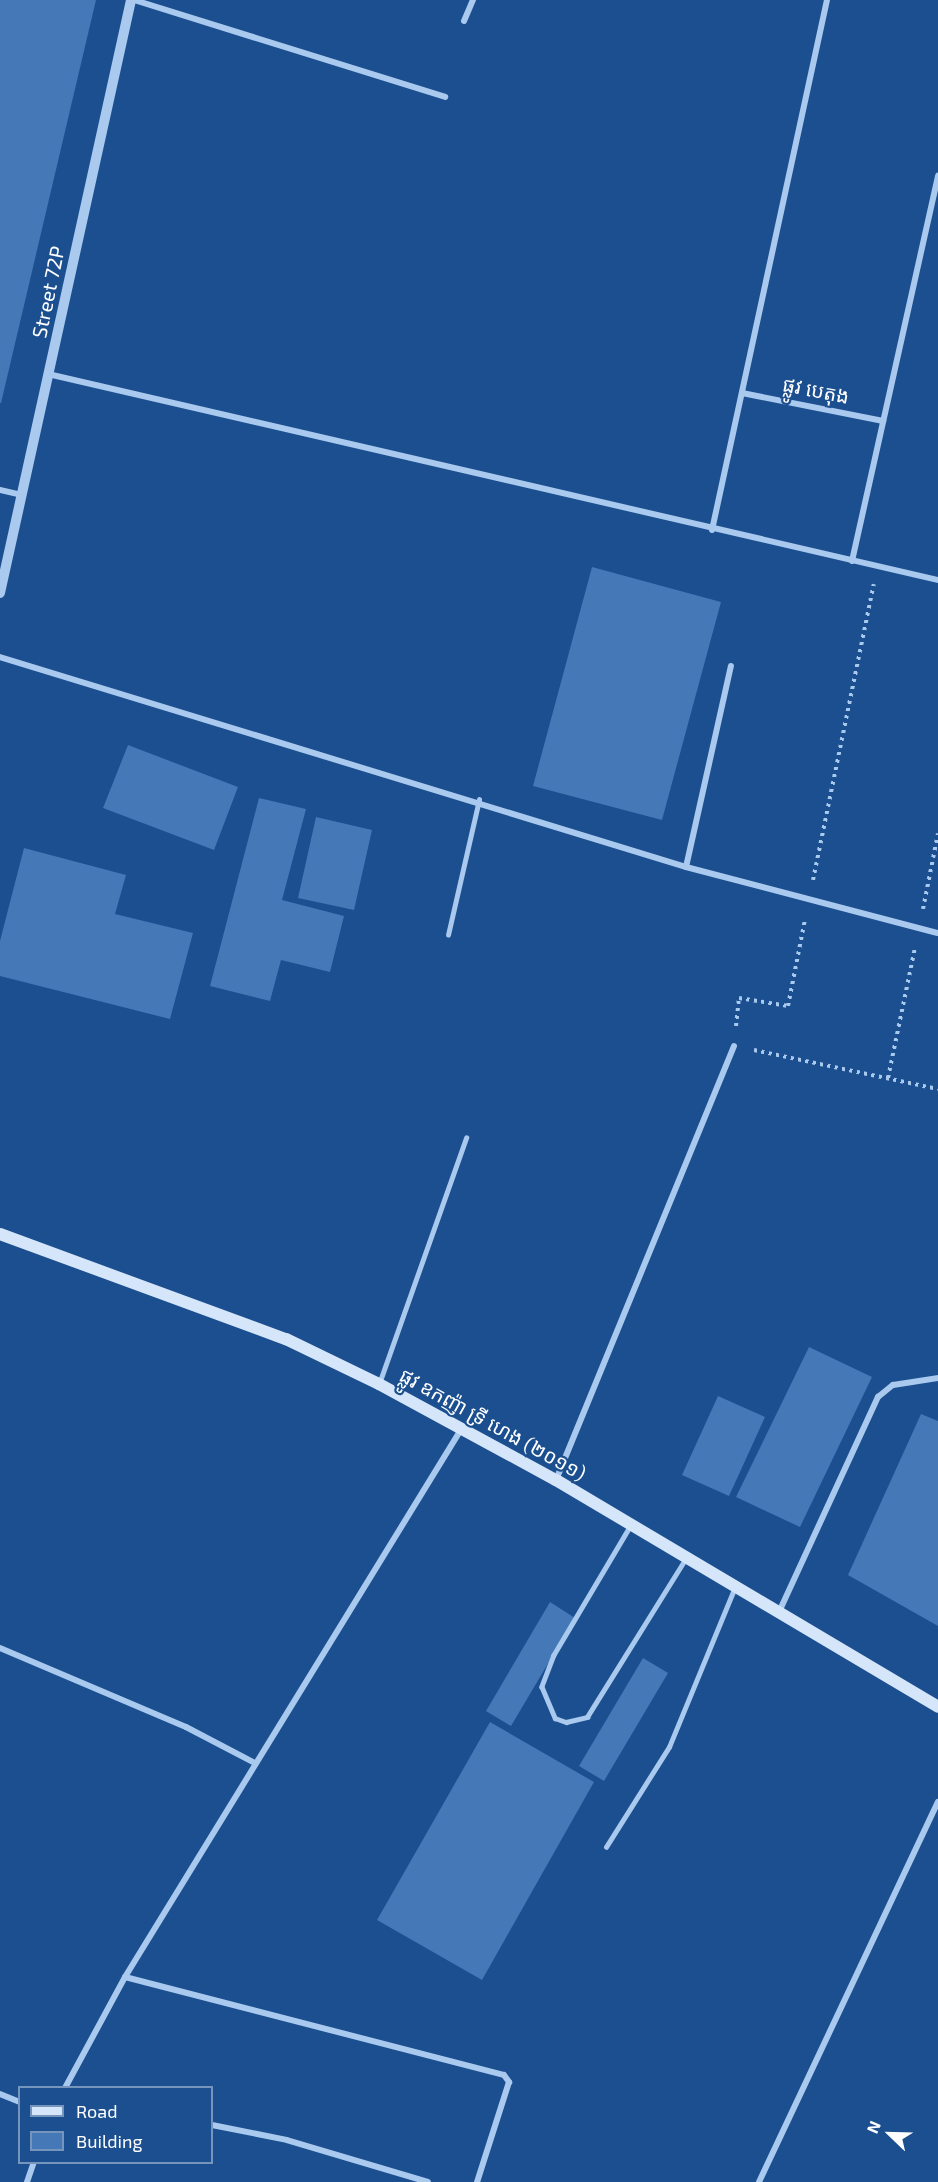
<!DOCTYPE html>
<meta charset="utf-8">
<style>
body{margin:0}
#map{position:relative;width:938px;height:2182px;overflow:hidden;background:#1b4f8f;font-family:"Exo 2","Noto Sans Khmer",sans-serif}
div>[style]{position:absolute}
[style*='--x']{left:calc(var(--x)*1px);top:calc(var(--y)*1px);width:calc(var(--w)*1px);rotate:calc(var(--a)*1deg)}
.building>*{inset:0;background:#4478b7}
.path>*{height:4px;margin-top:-2px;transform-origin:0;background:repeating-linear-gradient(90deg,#a9c9ee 0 3px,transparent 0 7.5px)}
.service>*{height:4.5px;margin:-2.25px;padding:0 2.25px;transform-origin:2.25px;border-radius:2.25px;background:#a9c9ee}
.minor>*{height:6px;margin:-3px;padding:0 3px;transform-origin:3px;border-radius:3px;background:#a9c9ee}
.tertiary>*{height:10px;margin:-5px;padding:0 5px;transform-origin:5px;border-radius:5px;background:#a9c9ee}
.secondary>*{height:12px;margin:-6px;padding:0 6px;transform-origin:6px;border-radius:6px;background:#d6e6fa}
span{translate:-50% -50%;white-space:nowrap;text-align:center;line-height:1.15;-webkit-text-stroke:4.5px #1b4f8f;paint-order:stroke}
.street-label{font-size:20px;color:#fff}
.legend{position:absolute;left:18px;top:2086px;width:195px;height:78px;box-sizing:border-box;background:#1b4f8f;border:2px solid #7695bc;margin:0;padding:8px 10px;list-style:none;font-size:18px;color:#fff}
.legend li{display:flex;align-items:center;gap:12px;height:30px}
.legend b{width:30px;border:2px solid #7695bc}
.north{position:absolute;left:860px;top:2104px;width:60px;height:60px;-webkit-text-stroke:4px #1b4f8f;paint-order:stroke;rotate:293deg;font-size:16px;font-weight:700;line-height:24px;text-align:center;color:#fff}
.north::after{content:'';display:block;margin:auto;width:21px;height:27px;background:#fff;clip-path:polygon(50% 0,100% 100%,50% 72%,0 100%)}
</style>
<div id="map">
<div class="building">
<i style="clip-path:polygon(0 0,96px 0,1px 403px,0 403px)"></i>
<i style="clip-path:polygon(592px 567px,721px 602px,662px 820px,533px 786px)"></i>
<i style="clip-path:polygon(128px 745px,238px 787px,214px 850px,103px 808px)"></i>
<i style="clip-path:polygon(259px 798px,306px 809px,282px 900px,344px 916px,330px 972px,281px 960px,270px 1001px,210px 986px)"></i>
<i style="clip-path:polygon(316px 817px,372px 830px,354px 910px,298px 898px)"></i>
<i style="clip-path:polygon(24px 848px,126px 875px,115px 914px,193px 933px,170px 1019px,0 976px,0 941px)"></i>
<i style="clip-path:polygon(809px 1347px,872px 1377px,800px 1527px,736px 1497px)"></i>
<i style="clip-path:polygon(718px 1396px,765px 1417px,729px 1496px,682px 1475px)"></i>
<i style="clip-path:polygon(921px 1414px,938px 1421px,938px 1626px,848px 1575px)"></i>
<i style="clip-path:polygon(550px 1602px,575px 1618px,511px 1726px,486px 1711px)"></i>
<i style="clip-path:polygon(643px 1658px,668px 1673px,604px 1781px,579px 1766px)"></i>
<i style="clip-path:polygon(490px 1722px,594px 1782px,482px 1980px,377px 1920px)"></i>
</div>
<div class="path">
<i style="--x:813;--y:880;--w:302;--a:-78.4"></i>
<i style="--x:923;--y:909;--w:77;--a:-78.8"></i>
<i style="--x:736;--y:1026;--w:28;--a:-84"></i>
<i style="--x:739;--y:998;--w:50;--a:9.3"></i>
<i style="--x:788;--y:1006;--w:89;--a:-78.9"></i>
<i style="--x:754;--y:1050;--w:188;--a:12"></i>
<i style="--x:888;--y:1078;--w:133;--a:-78.3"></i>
</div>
<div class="service">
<i style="--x:448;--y:935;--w:139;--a:-77.1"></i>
<i style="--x:380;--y:1381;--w:258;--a:-70.5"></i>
<i style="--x:630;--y:1527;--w:149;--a:120.7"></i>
<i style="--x:554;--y:1655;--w:34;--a:111"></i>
<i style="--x:542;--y:1687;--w:34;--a:67"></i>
<i style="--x:555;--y:1718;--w:12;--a:20"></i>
<i style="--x:566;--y:1722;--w:22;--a:-13"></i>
<i style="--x:587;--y:1717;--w:187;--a:-58.1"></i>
<i style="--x:606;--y:1847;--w:118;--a:-57.8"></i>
<i style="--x:669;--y:1747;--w:173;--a:-67.6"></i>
</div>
<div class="minor">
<i style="--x:134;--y:0;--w:326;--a:17.3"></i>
<i style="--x:464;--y:21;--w:23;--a:-67"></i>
<i style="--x:48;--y:374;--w:914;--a:13.03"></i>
<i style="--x:742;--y:393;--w:144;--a:11.2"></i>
<i style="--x:0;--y:490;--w:23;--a:13"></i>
<i style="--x:712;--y:530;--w:542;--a:-77.76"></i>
<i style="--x:852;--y:561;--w:395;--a:-77.4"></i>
<i style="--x:0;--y:657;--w:717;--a:17.02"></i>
<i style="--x:686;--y:867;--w:260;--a:14.7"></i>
<i style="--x:686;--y:867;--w:206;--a:-77.4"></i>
<i style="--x:556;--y:1480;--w:469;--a:-67.7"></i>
<i style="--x:779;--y:1612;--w:237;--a:-65.3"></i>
<i style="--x:878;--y:1397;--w:19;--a:-39"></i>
<i style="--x:893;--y:1385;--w:46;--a:-8.8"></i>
<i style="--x:0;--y:1648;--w:202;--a:23"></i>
<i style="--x:186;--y:1727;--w:78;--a:27.6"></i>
<i style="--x:125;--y:1977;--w:391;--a:14.5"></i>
<i style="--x:504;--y:2075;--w:9;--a:54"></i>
<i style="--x:509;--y:2082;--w:105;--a:107.7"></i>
<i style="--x:65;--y:2088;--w:126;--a:-61.6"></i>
<i style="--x:125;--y:1977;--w:644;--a:-58.46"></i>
<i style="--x:0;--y:2094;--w:22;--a:22"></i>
<i style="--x:212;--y:2125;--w:76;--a:11.3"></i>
<i style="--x:287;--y:2140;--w:147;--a:16.6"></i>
<i style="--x:27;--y:2182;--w:21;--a:-71"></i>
<i style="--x:759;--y:2182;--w:420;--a:-64.8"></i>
</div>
<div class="tertiary">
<i style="--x:0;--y:593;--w:607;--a:-77.54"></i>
</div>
<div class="secondary">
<i style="--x:0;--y:1234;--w:305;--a:20.2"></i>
<i style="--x:286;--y:1339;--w:103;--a:25.8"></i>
<i style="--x:379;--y:1384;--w:201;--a:28.5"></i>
<i style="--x:556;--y:1480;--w:444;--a:30.7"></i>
</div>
<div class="street-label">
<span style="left:48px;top:292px;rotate:-78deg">Street 72P</span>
<span style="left:816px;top:390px;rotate:11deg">ផ្លូវ បេតុង</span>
<span style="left:493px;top:1424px;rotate:29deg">ផ្លូវ ឧកញ៉ា ទ្រី ហេង (២០១១)</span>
</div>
<ul class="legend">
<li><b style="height:8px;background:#d6e6fa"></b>Road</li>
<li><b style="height:16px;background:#4478b7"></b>Building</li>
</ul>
<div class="north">N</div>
</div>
